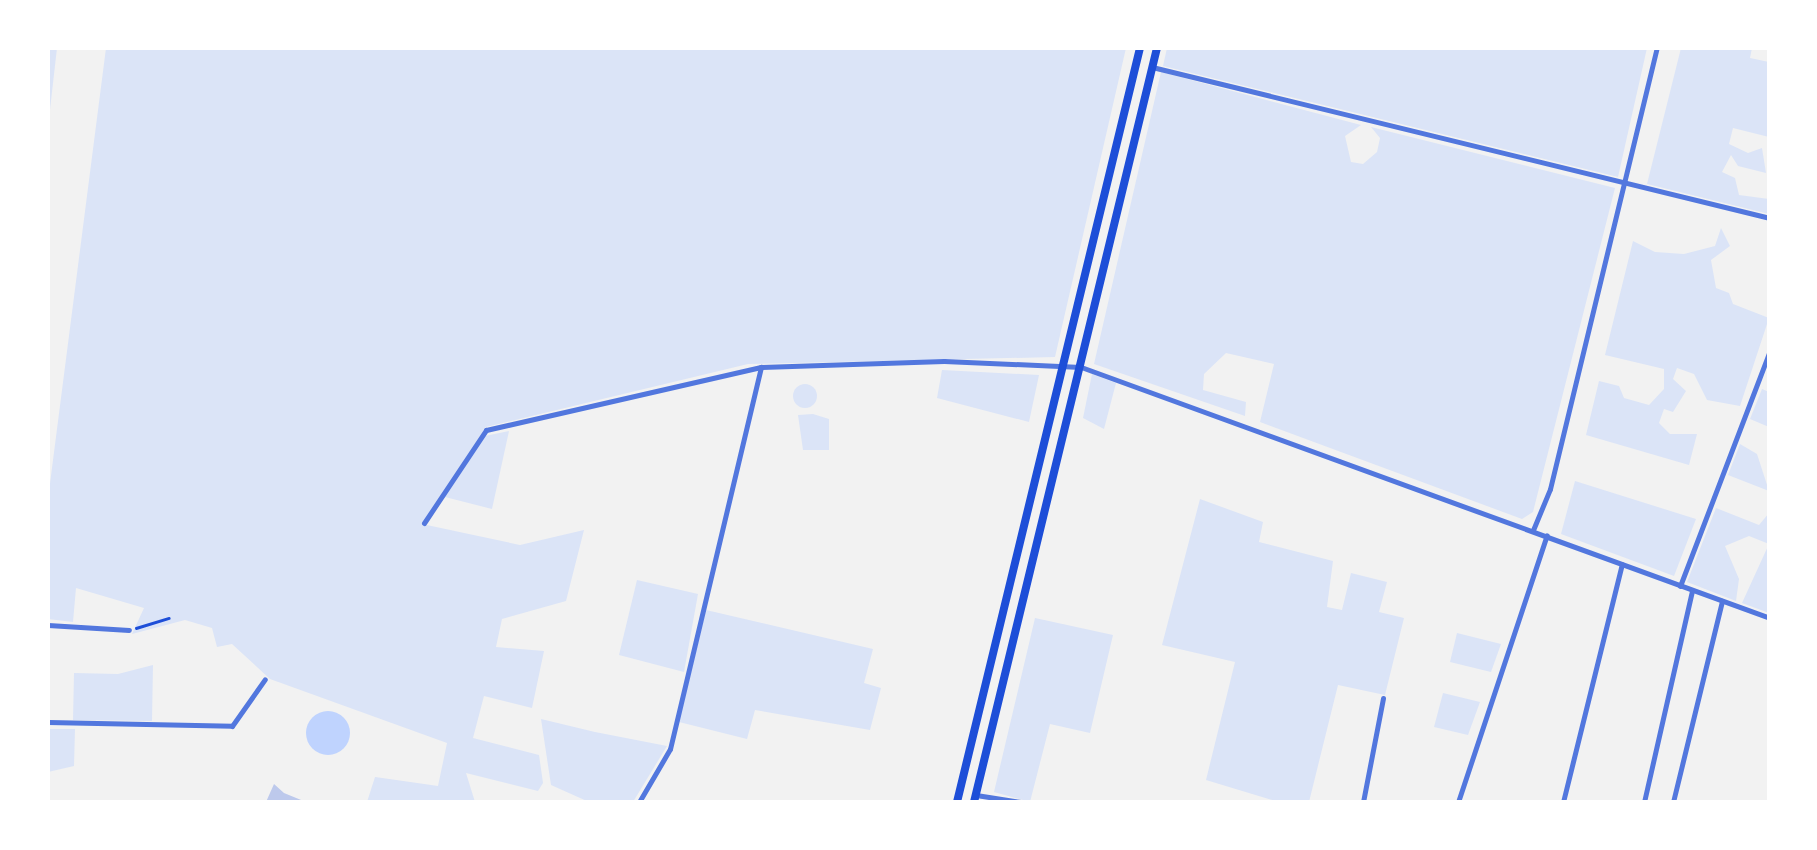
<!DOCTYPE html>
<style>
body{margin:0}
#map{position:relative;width:1817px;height:850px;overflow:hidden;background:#f2f2f2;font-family:"Archivo Narrow",sans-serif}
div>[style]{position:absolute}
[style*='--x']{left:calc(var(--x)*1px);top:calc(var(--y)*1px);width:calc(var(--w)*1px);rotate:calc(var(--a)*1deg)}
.green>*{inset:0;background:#dbe4f7}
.round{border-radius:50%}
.water>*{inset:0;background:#bfd3fe}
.building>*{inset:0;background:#bdc9ec}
.path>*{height:2.5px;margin:-1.25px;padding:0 1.25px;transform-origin:1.25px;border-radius:1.25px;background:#1d4ed8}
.minor>*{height:5px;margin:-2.5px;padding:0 2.5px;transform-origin:2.5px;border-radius:2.5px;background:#5277de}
.primary>*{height:8px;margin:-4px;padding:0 4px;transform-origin:4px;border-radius:4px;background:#1d4ed8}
span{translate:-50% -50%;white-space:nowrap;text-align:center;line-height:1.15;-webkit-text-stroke:10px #fff;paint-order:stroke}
.frame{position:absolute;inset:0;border:50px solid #fff;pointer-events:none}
</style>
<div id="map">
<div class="green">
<i style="clip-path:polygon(48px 48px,57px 48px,48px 127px)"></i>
<i style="clip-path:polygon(106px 48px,1126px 48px,1055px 357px,748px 364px,486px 427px,422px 524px,520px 545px,584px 530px,566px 601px,502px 619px,496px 647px,544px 651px,532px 708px,484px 696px,473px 738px,539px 755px,543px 783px,538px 791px,466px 773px,475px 802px,367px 802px,375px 777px,438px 786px,447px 743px,270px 679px,232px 644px,217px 647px,212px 628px,185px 620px,132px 634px,144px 608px,76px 588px,73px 622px,48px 619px,48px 499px)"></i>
<i style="clip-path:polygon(1167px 48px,1647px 48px,1618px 177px,1163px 66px)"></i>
<i style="clip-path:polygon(1681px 48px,1752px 48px,1750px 58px,1769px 62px,1769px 137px,1733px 128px,1729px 144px,1748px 153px,1762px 148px,1766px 173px,1738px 166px,1731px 155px,1722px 172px,1735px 178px,1739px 195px,1769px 199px,1769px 214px,1647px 184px)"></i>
<i style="clip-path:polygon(1161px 72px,1361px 125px,1345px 136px,1351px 162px,1363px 164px,1377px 152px,1380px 138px,1371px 127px,1615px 188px,1533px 512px,1522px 519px,1260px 422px,1274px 364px,1226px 353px,1204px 374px,1203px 390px,1246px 402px,1245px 416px,1094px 364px)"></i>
<i style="clip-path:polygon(1721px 228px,1730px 246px,1711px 260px,1716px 288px,1729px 293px,1733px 304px,1769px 318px,1740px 406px,1707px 400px,1694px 374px,1677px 368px,1673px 379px,1686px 391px,1673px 412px,1664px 409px,1659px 423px,1670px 434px,1697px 434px,1689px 465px,1586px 435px,1599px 381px,1619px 386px,1624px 398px,1649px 405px,1664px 389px,1664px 369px,1605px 355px,1633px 241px,1655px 252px,1684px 254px,1715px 246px)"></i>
<i style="clip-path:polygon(942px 370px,1039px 375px,1029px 422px,937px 398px)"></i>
<i style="clip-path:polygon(1092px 374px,1116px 383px,1104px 429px,1083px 418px)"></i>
<i class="round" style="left:793px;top:384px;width:24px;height:24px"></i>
<i style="clip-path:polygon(1762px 389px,1769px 392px,1769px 427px,1750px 419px)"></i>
<i style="clip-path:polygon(813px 414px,829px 419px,829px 450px,803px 450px,798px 415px)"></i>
<i style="clip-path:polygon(509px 431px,492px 509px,445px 497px,485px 436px)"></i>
<i style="clip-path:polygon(1740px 444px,1757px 454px,1769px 491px,1728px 475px)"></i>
<i style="clip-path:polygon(1575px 481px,1696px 519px,1674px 576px,1561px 534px)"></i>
<i style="clip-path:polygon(1200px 499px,1263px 522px,1259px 542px,1333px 561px,1327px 607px,1342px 610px,1351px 573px,1387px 582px,1379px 612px,1404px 618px,1385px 695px,1338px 685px,1309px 802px,1279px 802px,1206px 780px,1235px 662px,1162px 645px)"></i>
<i style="clip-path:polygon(1716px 508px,1759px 525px,1769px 513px,1769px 613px,1742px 603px,1769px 544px,1749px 536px,1725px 546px,1739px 579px,1736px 601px,1687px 582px)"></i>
<i style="clip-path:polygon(637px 580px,698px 594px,684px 672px,619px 655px)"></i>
<i style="clip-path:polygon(706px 610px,873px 649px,864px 683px,881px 688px,870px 730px,755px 710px,747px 739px,679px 722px)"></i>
<i style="clip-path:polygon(1035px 618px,1113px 635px,1090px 733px,1050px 724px,1030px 802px,994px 792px)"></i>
<i style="clip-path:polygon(1457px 633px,1501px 644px,1491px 672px,1450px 662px)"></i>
<i style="clip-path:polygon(153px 665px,152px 721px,73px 720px,74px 673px,118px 674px)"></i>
<i style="clip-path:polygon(1443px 693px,1480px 702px,1468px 735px,1434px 727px)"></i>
<i style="clip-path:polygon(541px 719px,595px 732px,667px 746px,633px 802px,589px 802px,551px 785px)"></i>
<i style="clip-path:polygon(48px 729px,75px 729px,74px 766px,48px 772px)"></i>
</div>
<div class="water">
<i class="round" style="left:306px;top:711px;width:44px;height:44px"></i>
</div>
<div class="building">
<i style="clip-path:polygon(274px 784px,284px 793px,306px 802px,266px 802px)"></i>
</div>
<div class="path">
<i style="--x:136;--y:628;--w:34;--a:-17"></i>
</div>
<div class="minor">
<i style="--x:1152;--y:67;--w:636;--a:13.73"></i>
<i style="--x:424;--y:523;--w:112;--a:-56.3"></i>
<i style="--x:486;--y:430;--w:282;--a:-12.9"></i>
<i style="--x:761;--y:367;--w:183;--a:-1.9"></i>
<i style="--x:944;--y:361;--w:137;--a:2.5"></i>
<i style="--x:1081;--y:367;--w:733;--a:20.02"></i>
<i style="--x:1533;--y:530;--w:44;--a:-67.5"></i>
<i style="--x:1550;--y:489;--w:454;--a:-76.4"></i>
<i style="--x:1680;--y:586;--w:253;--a:-69.1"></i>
<i style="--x:48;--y:625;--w:81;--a:3.5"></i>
<i style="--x:48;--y:722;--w:184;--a:1.2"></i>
<i style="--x:232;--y:726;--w:57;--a:-54.9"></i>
<i style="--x:976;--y:795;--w:45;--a:9"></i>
<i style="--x:639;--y:802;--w:61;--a:-59.7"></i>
<i style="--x:670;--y:749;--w:393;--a:-76.6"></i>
<i style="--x:1363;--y:802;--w:106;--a:-79.1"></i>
<i style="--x:1458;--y:802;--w:281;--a:-71.6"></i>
<i style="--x:1563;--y:802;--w:245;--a:-76.1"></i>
<i style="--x:1644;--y:802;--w:216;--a:-77.2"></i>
<i style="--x:1673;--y:802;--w:207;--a:-76.3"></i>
</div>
<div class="primary">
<i style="--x:957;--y:802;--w:776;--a:-76.36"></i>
<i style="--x:974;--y:802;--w:776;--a:-76.36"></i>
</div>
<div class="frame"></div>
</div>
